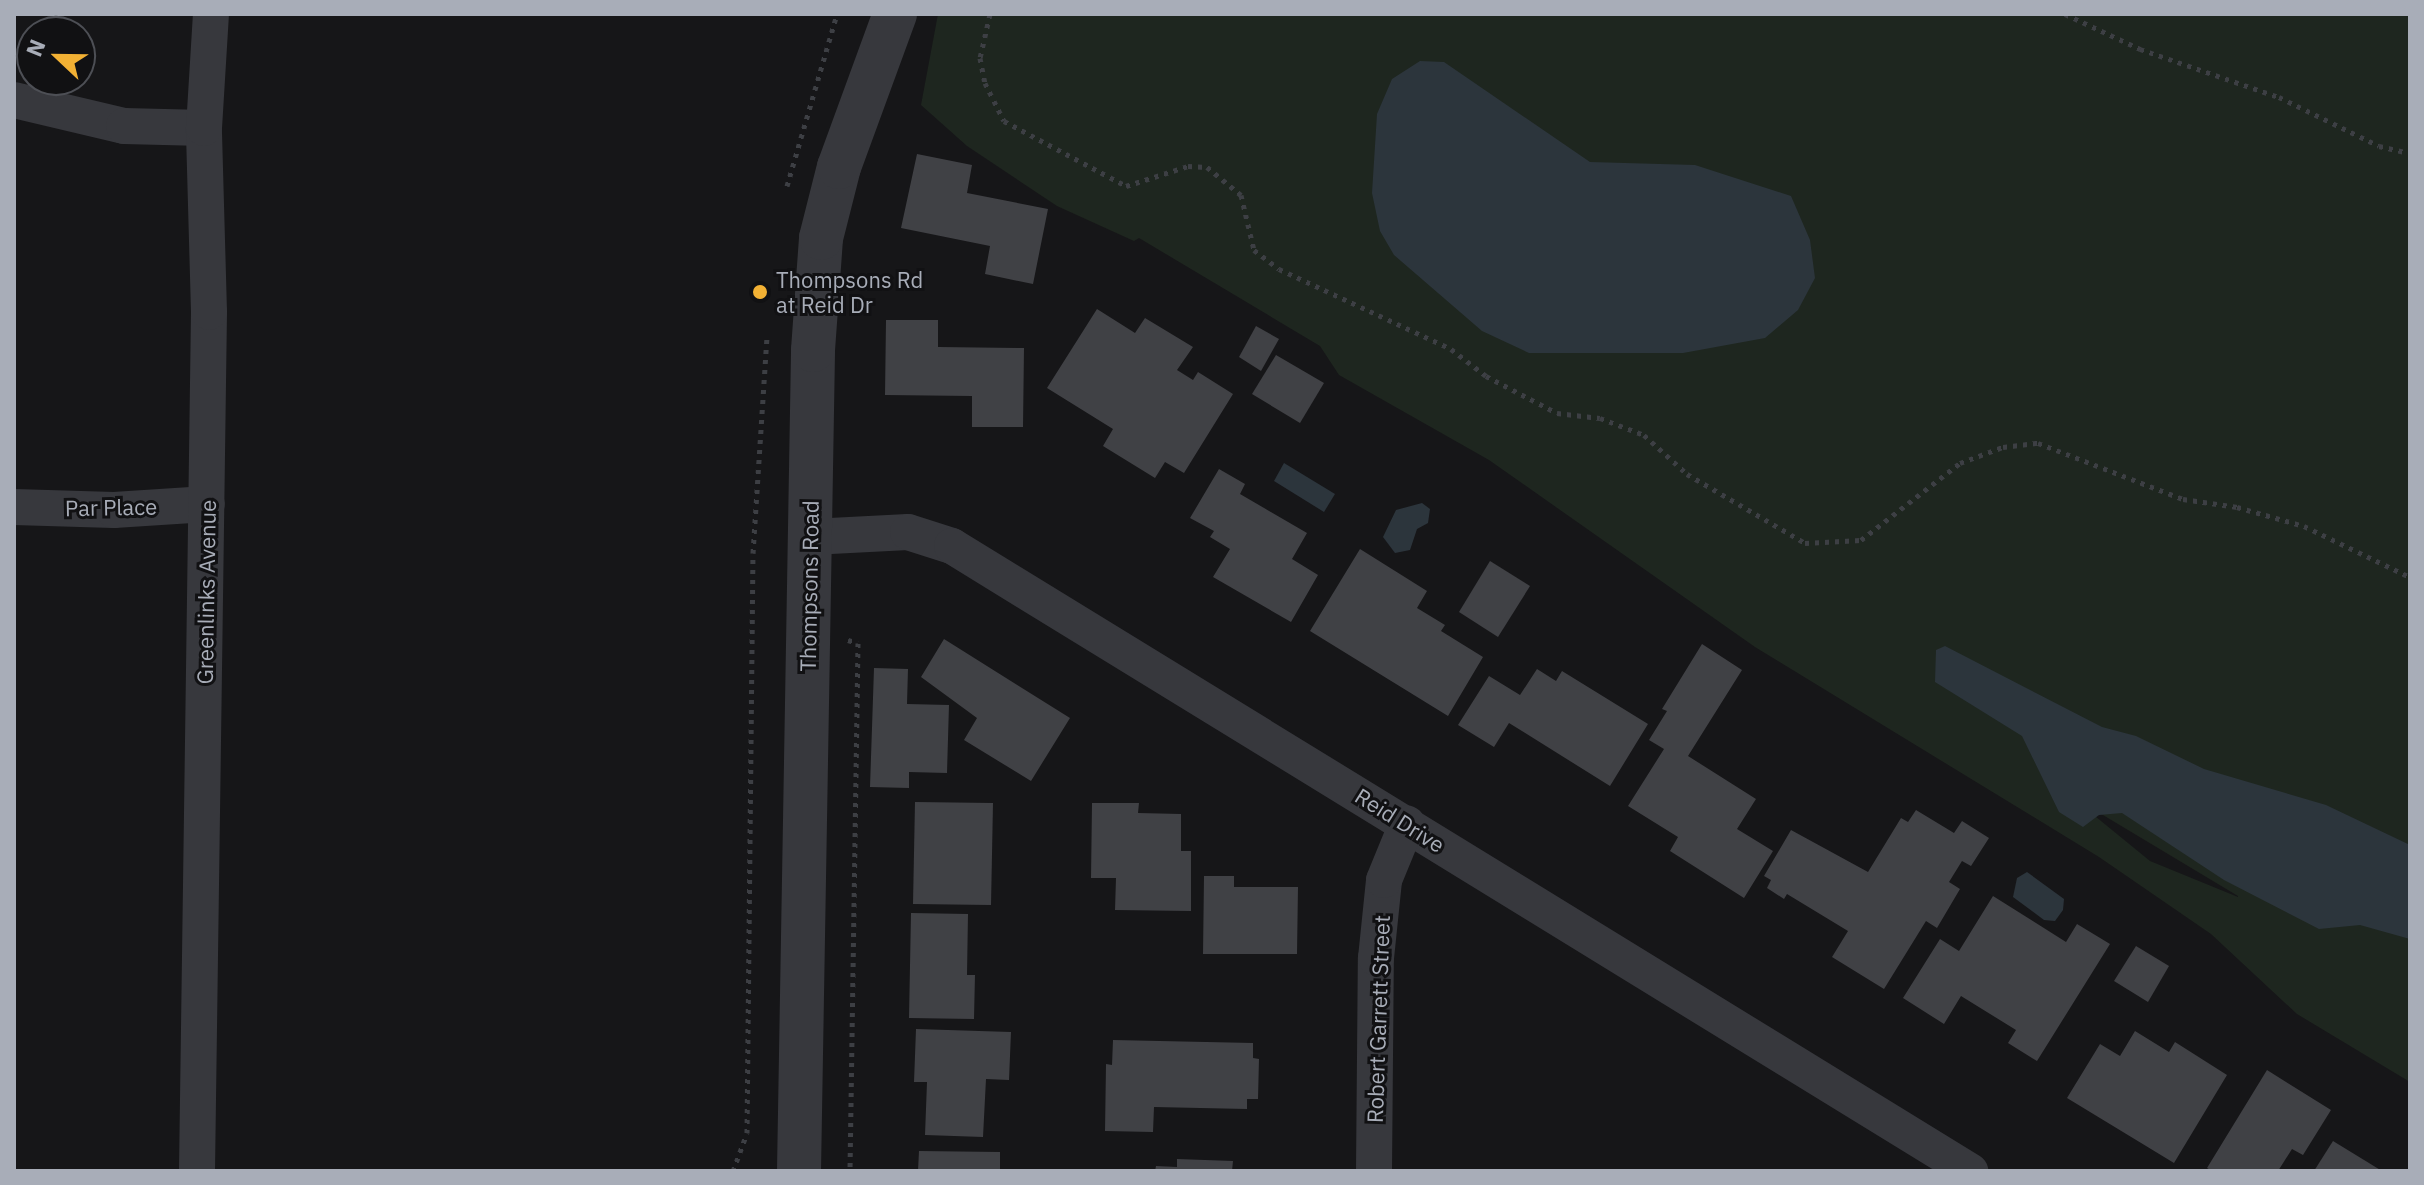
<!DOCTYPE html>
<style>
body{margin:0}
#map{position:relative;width:2424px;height:1185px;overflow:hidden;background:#161618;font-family:"IBM Plex Sans",sans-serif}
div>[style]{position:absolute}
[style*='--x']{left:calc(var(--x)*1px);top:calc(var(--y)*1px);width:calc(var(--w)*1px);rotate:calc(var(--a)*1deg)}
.green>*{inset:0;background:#1e261f}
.water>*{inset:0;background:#2c353c}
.building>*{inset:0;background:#404145}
.path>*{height:5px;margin-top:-2.5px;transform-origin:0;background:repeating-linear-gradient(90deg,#3d3f44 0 4px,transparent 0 10px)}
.minor>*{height:36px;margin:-18px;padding:0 18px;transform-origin:18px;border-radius:18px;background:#37383d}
.tertiary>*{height:44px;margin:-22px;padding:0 22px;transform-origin:22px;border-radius:22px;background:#37383d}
.dots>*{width:22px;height:22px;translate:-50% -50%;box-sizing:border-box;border:4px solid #111113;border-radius:50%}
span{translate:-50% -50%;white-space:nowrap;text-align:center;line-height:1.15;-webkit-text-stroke:6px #111113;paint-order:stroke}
.poi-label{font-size:22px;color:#a8adb8}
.left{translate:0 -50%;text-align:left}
.street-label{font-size:22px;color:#a8adb8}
.frame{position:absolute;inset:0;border:16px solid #a8adb8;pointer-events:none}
.north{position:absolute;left:16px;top:16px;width:80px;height:80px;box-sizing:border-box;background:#111113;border:2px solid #4d4f55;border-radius:50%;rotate:292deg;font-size:22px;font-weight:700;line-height:32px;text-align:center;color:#a8adb8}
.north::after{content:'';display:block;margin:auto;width:28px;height:36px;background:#f2b134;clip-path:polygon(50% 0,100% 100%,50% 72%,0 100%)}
</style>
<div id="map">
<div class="green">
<i style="clip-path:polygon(evenodd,938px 14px,2410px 14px,2410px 1082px,2297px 1014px,2211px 934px,2099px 857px,1755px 647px,1489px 460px,1339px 375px,1320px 346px,1139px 238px,1134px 241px,1057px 206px,967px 146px,921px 105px,938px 14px,2068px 794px,2238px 896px,2238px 897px,2150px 861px,2068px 794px)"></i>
</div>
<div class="water">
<i style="clip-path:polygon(1420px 61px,1444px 62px,1590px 162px,1695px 165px,1791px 196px,1810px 240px,1815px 278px,1798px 310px,1765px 338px,1683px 353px,1529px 353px,1482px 331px,1394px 255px,1380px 231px,1372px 193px,1377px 114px,1392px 79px)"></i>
<i style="clip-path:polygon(1284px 463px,1335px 494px,1324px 512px,1274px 481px)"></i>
<i style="clip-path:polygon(1422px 503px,1430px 509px,1428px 523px,1417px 529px,1410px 550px,1395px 553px,1383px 537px,1396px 510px)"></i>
<i style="clip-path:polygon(1945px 646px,2102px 727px,2136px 736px,2204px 769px,2326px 805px,2410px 845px,2410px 939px,2360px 925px,2319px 929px,2224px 880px,2122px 813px,2099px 815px,2083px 827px,2059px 812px,2022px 736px,1935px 682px,1936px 650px)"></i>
<i style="clip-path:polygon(2027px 872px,2064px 899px,2063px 910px,2055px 921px,2044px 920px,2013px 897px,2017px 878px)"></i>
</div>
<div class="building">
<i style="clip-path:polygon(917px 154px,972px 165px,967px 193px,1048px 209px,1033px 284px,985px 274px,990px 246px,901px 228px)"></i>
<i style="clip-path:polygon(1097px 309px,1135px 333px,1145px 318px,1193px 347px,1177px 370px,1193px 380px,1198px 372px,1233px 394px,1184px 473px,1165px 462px,1155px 478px,1103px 446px,1113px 429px,1047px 388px)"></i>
<i style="clip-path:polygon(886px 320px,938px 320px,938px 347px,1024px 348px,1023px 427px,972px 427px,972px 396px,885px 395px)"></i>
<i style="clip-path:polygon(1256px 326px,1279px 339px,1261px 371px,1239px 357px)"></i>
<i style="clip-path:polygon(1276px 355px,1324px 383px,1300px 423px,1252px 394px)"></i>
<i style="clip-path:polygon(1219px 469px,1245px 484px,1240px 494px,1307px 533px,1292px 559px,1318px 575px,1291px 622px,1213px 577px,1230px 549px,1210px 537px,1214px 531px,1190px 518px)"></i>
<i style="clip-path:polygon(1360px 549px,1427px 591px,1417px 608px,1445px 625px,1441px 631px,1483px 657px,1448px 716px,1310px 631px)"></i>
<i style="clip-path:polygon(1490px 561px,1530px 586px,1498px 637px,1459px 612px)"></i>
<i style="clip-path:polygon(944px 639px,1070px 718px,1031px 781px,964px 740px,977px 718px,921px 677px)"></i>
<i style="clip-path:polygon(1702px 644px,1742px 670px,1688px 756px,1756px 799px,1737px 829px,1773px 851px,1744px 898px,1670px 851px,1678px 837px,1628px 806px,1664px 749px,1649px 740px,1667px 711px,1662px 709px)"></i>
<i style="clip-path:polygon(874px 668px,908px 669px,907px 704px,949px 705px,947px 773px,909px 772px,909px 788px,870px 787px)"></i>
<i style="clip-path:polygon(1537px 669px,1556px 681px,1562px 671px,1648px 724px,1610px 786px,1509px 723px,1494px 747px,1458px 725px,1489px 676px,1520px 695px)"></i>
<i style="clip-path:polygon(915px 802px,993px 803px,991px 905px,913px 904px)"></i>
<i style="clip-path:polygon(1092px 803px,1139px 803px,1138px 813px,1181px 814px,1181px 851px,1191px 851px,1191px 911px,1115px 910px,1116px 878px,1091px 878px)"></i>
<i style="clip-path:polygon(1916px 810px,1954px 833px,1962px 821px,1989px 838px,1971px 866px,1962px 861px,1949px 882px,1960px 889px,1937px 928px,1926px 921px,1884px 989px,1832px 957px,1848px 931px,1787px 894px,1784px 899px,1767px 888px,1771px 880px,1764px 876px,1791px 830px,1868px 872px,1901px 818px,1908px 822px)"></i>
<i style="clip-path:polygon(1204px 876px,1234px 876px,1234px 887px,1298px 887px,1297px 954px,1203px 954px)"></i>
<i style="clip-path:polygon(1993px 896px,2066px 942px,2077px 924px,2110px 944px,2037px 1061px,2008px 1043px,2016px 1030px,1961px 996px,1944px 1024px,1903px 998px,1940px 939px,1959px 951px)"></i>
<i style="clip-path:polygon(911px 913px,968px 914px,967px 975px,975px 975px,974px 1019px,909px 1018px)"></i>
<i style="clip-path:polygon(2136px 946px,2169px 966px,2148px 1002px,2114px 981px)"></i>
<i style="clip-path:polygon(916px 1029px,1011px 1032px,1009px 1080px,986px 1079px,983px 1137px,925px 1135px,927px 1082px,914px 1082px)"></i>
<i style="clip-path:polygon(2135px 1031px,2169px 1052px,2175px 1042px,2227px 1075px,2174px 1163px,2067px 1098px,2100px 1044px,2120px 1056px)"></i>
<i style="clip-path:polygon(1113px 1040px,1253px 1043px,1253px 1058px,1259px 1059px,1258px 1099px,1247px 1099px,1247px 1109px,1154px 1107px,1153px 1132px,1105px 1131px,1106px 1064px,1112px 1065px)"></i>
<i style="clip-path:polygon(2267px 1070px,2331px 1110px,2303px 1155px,2292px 1149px,2278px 1171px,2212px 1171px,2207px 1168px)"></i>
<i style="clip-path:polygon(2333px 1141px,2382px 1171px,2314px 1171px)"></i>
<i style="clip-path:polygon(919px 1151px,1000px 1152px,1000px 1171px,918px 1171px)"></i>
<i style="clip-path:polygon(1177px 1159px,1233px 1161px,1232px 1171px,1155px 1171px,1156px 1166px,1177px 1167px)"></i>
</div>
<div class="path">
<i style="--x:990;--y:14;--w:45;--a:102.8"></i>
<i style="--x:980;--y:58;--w:25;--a:79"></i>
<i style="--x:985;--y:83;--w:42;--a:63.4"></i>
<i style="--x:1004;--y:121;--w:138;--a:28"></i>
<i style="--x:1126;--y:186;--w:65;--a:-17.9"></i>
<i style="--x:1188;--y:166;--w:19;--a:3"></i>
<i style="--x:1207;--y:167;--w:44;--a:39.5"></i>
<i style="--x:1241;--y:195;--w:57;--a:76.7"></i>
<i style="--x:1254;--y:250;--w:31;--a:37"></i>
<i style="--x:1279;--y:269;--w:190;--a:24.9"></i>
<i style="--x:1451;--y:349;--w:44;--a:37.6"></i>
<i style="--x:1486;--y:376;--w:80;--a:27.5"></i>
<i style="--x:1557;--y:413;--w:43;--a:6.6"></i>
<i style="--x:1600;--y:418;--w:47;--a:21.1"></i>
<i style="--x:1644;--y:435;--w:58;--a:42.2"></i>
<i style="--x:1687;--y:474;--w:137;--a:30.3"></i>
<i style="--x:1805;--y:543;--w:56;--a:-3.1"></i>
<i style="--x:1861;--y:540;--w:125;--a:-37.9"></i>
<i style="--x:1960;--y:463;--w:46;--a:-20.4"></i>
<i style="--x:2003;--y:447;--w:35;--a:-7"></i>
<i style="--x:2038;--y:443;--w:155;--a:21.1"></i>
<i style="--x:2183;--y:499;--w:55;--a:8.4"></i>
<i style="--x:2237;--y:507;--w:70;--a:15.8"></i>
<i style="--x:2304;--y:526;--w:118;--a:25.7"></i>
<i style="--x:2065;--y:14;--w:83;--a:25"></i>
<i style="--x:2140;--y:49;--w:147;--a:19.1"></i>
<i style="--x:2279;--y:97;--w:111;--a:26.1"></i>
<i style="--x:2379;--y:146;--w:32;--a:13"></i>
<i style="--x:787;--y:186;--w:179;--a:-73.8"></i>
<i style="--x:848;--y:640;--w:10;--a:17"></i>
<i style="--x:858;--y:643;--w:528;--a:90.87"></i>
<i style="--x:733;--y:1171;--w:40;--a:-69.8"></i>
<i style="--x:747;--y:1133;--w:580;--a:-89.41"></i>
<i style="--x:753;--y:553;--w:215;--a:-86.3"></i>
</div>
<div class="minor">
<i style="--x:14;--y:100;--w:113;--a:13.3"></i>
<i style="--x:124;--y:126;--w:80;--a:1.4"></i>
<i style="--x:14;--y:507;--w:100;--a:1.7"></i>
<i style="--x:114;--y:510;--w:93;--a:-3.7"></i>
<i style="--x:811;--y:537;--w:97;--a:-3"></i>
<i style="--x:908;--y:532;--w:46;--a:17.7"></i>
<i style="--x:952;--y:546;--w:1195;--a:31.55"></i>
<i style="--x:197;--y:1171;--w:859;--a:-89.2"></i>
<i style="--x:209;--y:312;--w:184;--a:-91.6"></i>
<i style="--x:204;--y:128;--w:114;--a:-86.5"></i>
<i style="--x:1374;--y:1171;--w:213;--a:-89.5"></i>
<i style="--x:1376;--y:958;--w:78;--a:-84.1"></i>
<i style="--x:1384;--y:880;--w:61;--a:-67.7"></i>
</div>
<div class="tertiary">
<i style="--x:799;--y:1171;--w:821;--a:-89.02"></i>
<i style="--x:813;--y:350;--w:112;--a:-85.9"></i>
<i style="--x:821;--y:238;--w:73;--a:-75.8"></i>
<i style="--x:839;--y:167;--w:163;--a:-69.9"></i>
</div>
<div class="dots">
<i style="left:760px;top:292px;background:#f2b134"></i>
</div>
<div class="poi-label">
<span class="left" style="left:776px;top:292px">Thompsons Rd<br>at Reid Dr</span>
</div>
<div class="street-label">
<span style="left:111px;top:507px;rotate:-1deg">Par Place</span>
<span style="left:809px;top:586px;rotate:-89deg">Thompsons Road</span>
<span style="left:206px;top:592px;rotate:-89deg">Greenlinks Avenue</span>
<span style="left:1400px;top:820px;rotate:32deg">Reid Drive</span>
<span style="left:1378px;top:1019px;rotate:-88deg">Robert Garrett Street</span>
</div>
<div class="frame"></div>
<div class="north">N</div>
</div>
